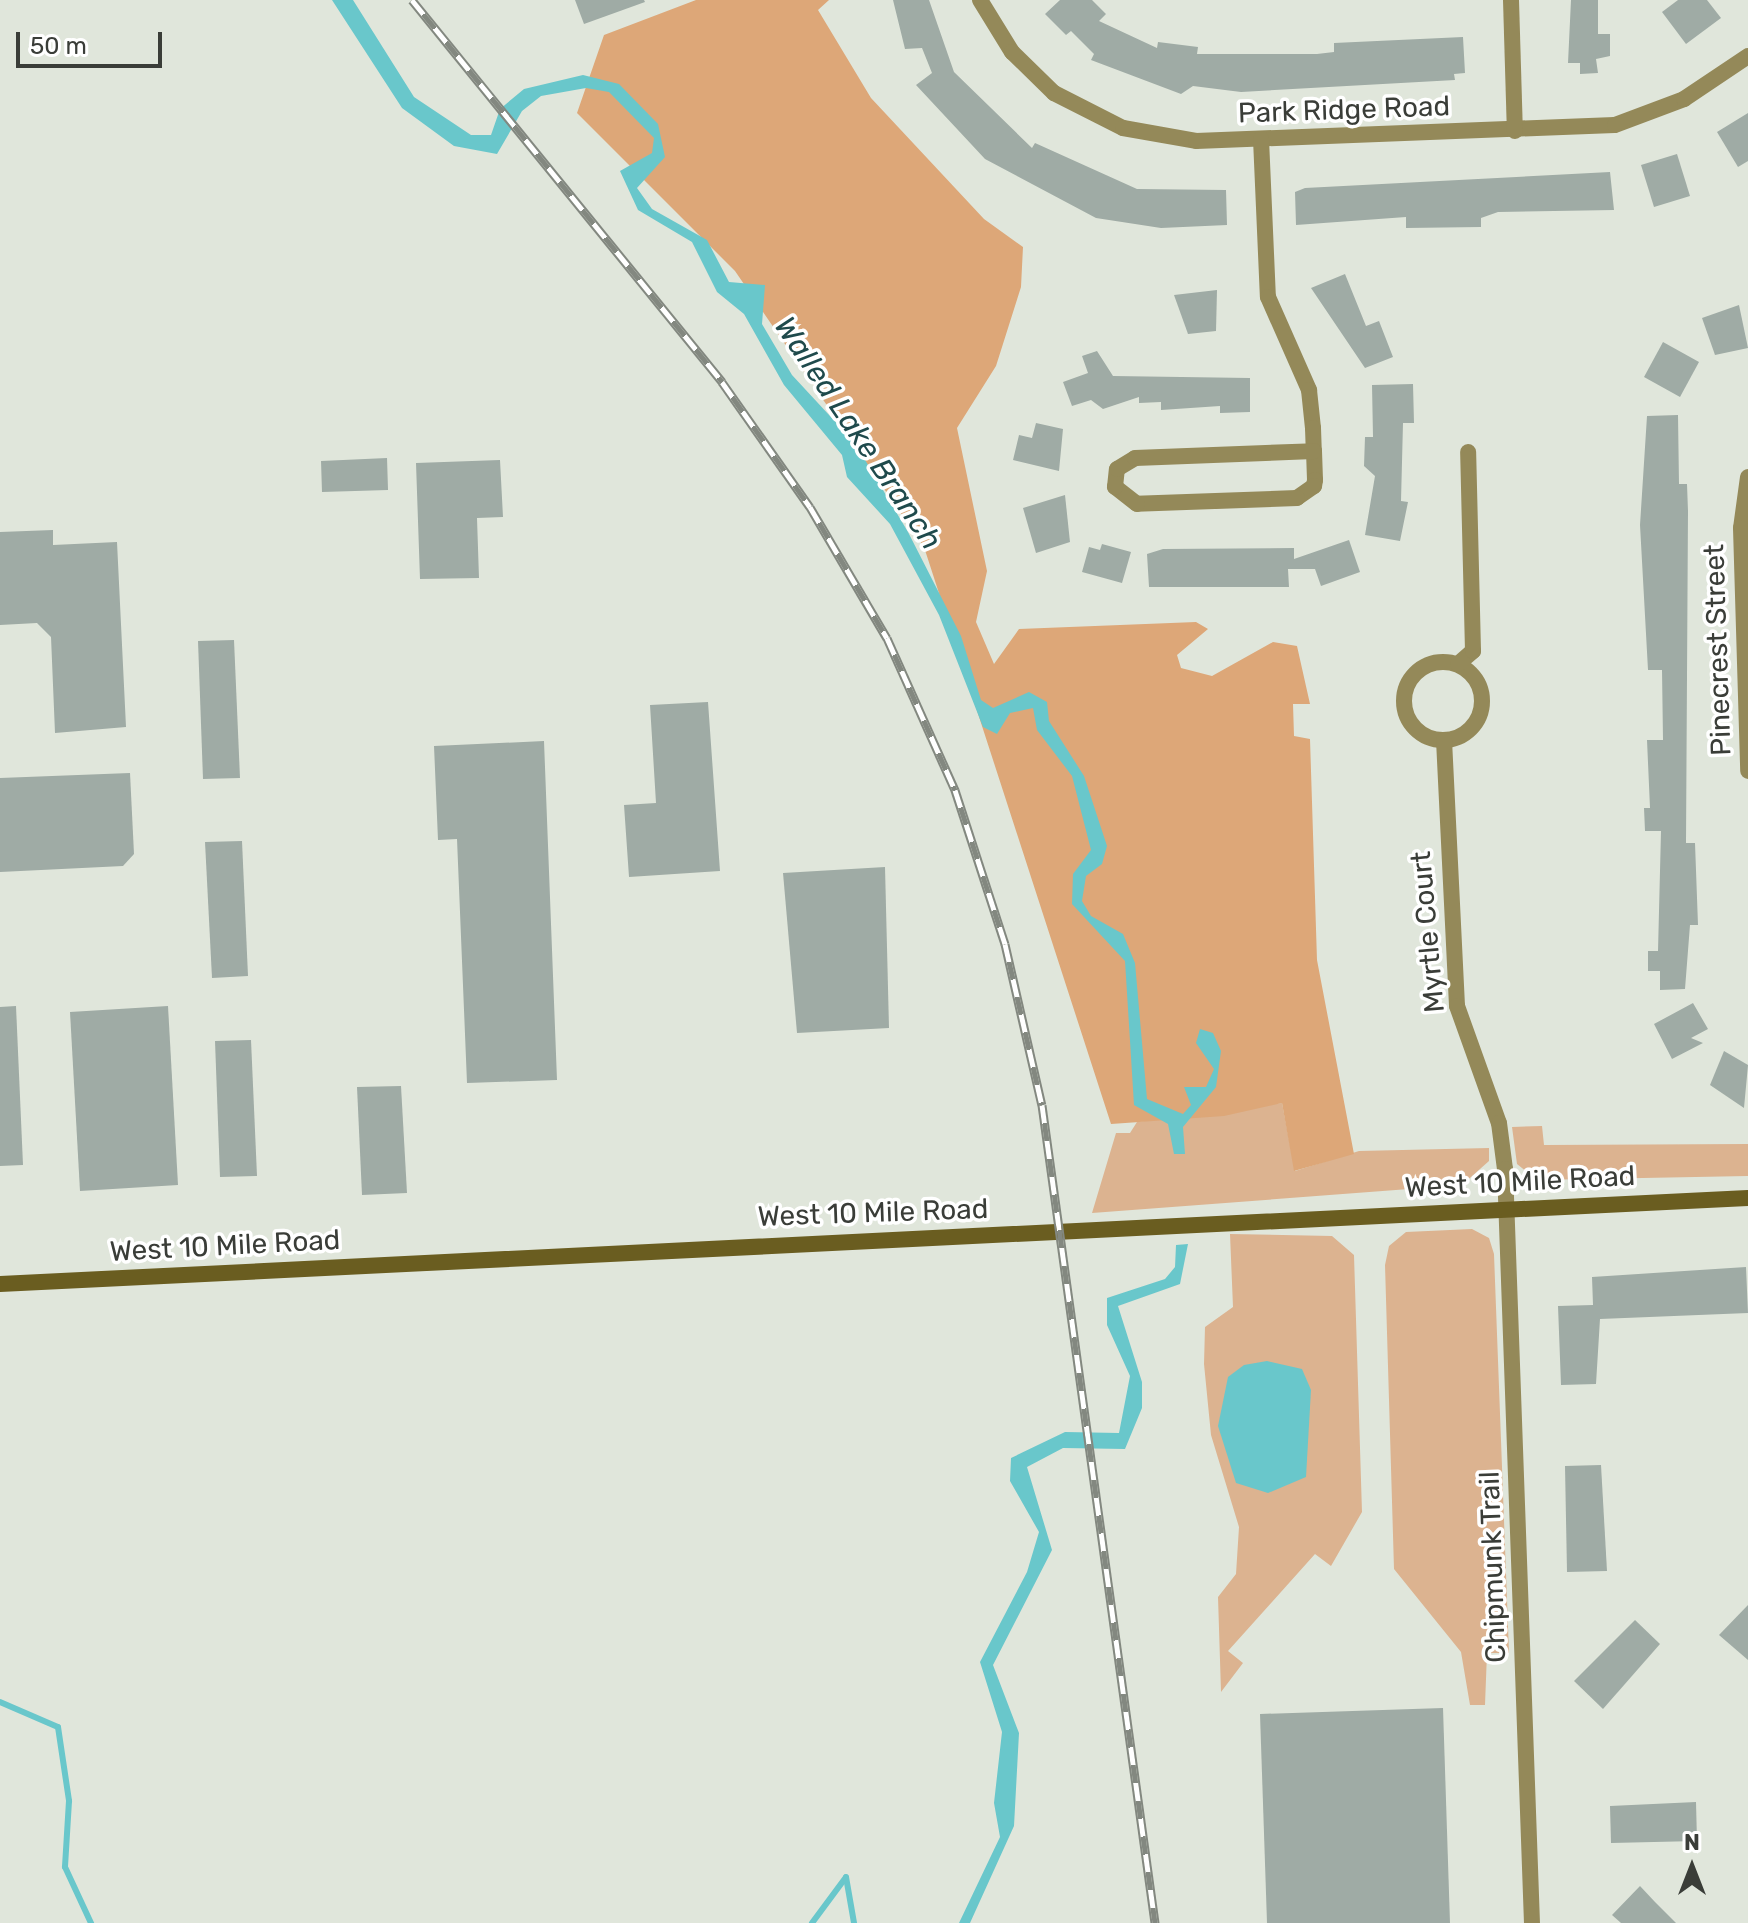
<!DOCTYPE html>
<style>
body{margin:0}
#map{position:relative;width:1748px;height:1923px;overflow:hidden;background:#e0e6db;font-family:Rubik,sans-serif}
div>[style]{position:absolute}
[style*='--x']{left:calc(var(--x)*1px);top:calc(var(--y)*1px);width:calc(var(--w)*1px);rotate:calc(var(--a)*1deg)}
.green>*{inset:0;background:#dcb390}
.forest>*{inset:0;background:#dda778}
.water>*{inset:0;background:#69c7cb}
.stream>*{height:6px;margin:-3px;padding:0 3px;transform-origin:3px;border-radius:3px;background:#69c7cb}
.building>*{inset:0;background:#9faba5}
.minor>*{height:16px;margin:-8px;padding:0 8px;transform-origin:8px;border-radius:8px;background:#948959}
.minor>.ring{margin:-8px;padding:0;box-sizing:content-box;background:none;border:16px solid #948959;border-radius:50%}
.secondary>*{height:16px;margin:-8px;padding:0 8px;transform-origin:8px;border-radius:8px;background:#6a5d20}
.rail>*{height:9px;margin-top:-4.5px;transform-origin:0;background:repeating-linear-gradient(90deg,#fff 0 18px,#838880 0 36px);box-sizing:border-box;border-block:2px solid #838880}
span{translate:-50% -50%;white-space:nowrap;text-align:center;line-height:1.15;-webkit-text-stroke:7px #fff;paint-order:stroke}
.street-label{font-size:28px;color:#3a3d38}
.water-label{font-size:30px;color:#1f4a4c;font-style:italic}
.north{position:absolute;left:1652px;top:1827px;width:80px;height:80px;-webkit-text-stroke:6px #fff;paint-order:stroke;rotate:0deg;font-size:22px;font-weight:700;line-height:32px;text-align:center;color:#3a3d38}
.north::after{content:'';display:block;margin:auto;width:28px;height:36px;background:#3a3d38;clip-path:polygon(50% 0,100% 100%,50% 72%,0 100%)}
.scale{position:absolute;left:16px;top:32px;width:146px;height:36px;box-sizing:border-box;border:4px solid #3a3d38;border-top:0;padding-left:10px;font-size:24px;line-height:28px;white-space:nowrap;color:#3a3d38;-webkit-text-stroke:6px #fff;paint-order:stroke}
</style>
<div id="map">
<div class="green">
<i style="clip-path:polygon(1282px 1103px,1295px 1171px,1359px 1151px,1489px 1148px,1489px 1161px,1462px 1185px,1092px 1213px,1116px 1133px,1130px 1133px,1137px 1122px)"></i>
<i style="clip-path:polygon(1542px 1126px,1544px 1145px,1748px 1144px,1748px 1176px,1537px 1180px,1517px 1164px,1512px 1127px)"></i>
<i style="clip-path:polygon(1472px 1229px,1489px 1238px,1494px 1254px,1509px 1653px,1487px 1653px,1485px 1705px,1470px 1705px,1461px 1652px,1394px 1569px,1385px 1265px,1389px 1246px,1406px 1232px)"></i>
<i style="clip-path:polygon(1230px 1234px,1332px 1236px,1354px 1255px,1362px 1512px,1331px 1566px,1315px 1554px,1228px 1651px,1243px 1663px,1221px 1692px,1218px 1597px,1236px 1574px,1239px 1527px,1211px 1435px,1204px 1364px,1205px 1327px,1233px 1307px)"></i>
</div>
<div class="forest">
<i style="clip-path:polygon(696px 0,829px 0,818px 10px,871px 98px,984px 219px,1023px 247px,1021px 287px,996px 366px,957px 428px,987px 571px,976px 622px,994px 664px,1019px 629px,1196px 622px,1208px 629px,1177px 655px,1181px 668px,1212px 676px,1273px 642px,1297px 646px,1310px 704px,1293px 704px,1294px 736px,1310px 739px,1317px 960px,1354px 1154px,1294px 1171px,1282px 1103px,1224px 1116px,1111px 1124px,924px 547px,735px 271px,577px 113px,604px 35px)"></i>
</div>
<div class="water">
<i style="clip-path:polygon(332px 0,353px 0,414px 97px,471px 135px,491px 135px,500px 109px,524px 89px,583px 75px,619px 84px,658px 124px,665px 157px,637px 188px,652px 209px,707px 240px,729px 282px,765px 285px,762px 324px,792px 375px,855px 443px,908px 532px,961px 636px,981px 700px,993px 708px,1029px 692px,1047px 702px,1049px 721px,1084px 776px,1107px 846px,1102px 864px,1086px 876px,1082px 901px,1091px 916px,1123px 934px,1135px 963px,1147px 1099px,1183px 1114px,1191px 1105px,1184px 1087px,1206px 1087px,1214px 1069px,1196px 1043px,1200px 1029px,1213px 1033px,1221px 1051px,1216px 1087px,1183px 1127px,1185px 1154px,1174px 1154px,1168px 1124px,1134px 1105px,1125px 961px,1072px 904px,1073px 874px,1091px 850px,1072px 776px,1037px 730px,1033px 708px,1010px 713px,997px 734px,983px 727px,939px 615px,890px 524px,847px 477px,842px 455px,784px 385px,744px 314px,717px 292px,692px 242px,638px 210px,620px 171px,652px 153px,654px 138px,609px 92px,586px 88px,541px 96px,522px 111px,497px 154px,454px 146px,402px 108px)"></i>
<i style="clip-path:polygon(1188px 1244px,1180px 1284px,1118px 1306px,1142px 1382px,1142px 1408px,1125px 1449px,1063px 1448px,1027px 1467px,1052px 1550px,993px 1665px,1019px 1733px,1014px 1826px,970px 1923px,959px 1923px,1000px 1837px,994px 1803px,1002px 1732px,980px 1662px,1027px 1572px,1039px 1532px,1010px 1481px,1011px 1458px,1065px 1432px,1119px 1433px,1130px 1376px,1107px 1325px,1107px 1298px,1165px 1279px,1175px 1267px,1176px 1245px)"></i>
<i style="clip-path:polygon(1267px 1361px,1302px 1369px,1311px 1390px,1306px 1477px,1268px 1493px,1236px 1483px,1218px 1426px,1228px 1377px,1244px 1365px)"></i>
</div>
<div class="stream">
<i style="--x:0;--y:1702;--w:63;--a:23.3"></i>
<i style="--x:58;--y:1727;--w:75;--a:81.5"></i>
<i style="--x:69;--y:1801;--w:66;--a:93.5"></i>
<i style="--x:65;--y:1867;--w:62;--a:65.1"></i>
<i style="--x:812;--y:1923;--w:57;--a:-53.5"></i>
<i style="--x:846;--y:1877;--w:47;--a:80.1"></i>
</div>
<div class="building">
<i style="clip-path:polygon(575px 0,644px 0,645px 2px,584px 24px)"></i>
<i style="clip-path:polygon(893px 0,929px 0,954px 72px,1032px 148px,1035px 143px,1137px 189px,1226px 190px,1227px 225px,1161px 228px,1096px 218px,985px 159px,916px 85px,932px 73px,922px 48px,905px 49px)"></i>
<i style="clip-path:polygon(1060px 0,1092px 0,1106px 14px,1099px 21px,1157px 48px,1158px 42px,1198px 47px,1197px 54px,1317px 54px,1334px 52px,1334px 43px,1463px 37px,1465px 73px,1454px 74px,1455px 80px,1241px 92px,1193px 86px,1181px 94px,1091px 60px,1094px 54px,1071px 31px,1066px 35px,1045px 14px)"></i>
<i style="clip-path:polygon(1571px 0,1598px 0,1598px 34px,1610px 34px,1610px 56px,1596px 59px,1598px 73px,1580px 74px,1580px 63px,1568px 63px)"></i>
<i style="clip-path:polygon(1678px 0,1707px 0,1721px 18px,1686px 44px,1662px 12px)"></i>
<i style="clip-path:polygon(1748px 113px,1748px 161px,1738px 167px,1717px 132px)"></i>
<i style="clip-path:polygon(1677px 154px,1690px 196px,1654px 207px,1641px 165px)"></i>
<i style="clip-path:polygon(1610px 172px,1614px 210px,1498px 212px,1481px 218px,1481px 227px,1406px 228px,1406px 217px,1296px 225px,1295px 192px,1305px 188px)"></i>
<i style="clip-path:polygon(1345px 274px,1366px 326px,1379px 321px,1393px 357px,1365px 368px,1311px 288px)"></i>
<i style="clip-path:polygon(1217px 290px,1216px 331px,1188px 334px,1174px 295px)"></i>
<i style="clip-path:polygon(1739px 305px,1748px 348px,1715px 355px,1702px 318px)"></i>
<i style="clip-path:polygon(1663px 342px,1699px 362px,1680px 397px,1644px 377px)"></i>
<i style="clip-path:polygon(1097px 351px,1113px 376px,1250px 378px,1250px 412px,1220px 413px,1220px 406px,1161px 410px,1161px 402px,1139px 403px,1139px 397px,1103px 409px,1091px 400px,1072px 406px,1063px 382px,1088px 373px,1082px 356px)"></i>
<i style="clip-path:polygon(1413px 384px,1414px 423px,1403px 423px,1401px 501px,1408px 502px,1400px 541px,1365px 535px,1375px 476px,1364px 466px,1365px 437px,1373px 437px,1372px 385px)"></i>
<i style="clip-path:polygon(1678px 415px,1679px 484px,1687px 484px,1688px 511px,1686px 843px,1695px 843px,1698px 925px,1690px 925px,1685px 989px,1660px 990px,1660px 971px,1648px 971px,1648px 951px,1658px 951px,1661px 831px,1645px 831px,1644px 808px,1650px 808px,1647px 740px,1663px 740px,1662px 670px,1648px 670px,1640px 525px,1647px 416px)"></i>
<i style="clip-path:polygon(1036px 423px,1063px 429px,1059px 471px,1013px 460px,1019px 435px,1032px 438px)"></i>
<i style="clip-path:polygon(387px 458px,388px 490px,322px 492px,321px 461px)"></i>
<i style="clip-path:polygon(500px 460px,503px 517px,477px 518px,479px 578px,420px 579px,416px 463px)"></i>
<i style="clip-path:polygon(1065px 495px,1070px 542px,1036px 553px,1023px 508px)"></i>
<i style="clip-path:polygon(53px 530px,53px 545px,117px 542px,126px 727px,55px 733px,51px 637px,37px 623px,0 625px,0 532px)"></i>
<i style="clip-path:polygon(1349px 540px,1360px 572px,1321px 586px,1315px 569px,1288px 569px,1289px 587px,1149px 587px,1147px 554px,1163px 549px,1294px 548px,1294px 559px)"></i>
<i style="clip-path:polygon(1102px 544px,1131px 552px,1122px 583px,1082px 572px,1089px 547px,1100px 550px)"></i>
<i style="clip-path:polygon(234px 640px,240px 778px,203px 779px,198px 641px)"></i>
<i style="clip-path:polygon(708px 702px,720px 871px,629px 877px,624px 805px,656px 803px,650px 705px)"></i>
<i style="clip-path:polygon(544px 741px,557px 1080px,467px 1083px,457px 839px,438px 840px,434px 746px)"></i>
<i style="clip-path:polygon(130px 773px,134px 854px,123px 866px,0 872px,0 778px)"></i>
<i style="clip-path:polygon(242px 841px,248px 976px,212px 978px,205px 842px)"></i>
<i style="clip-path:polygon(885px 867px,889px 1028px,797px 1033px,783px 873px)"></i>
<i style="clip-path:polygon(1693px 1003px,1708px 1029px,1691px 1038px,1703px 1043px,1672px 1059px,1654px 1024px)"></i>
<i style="clip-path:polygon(16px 1006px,23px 1165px,0 1166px,0 1007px)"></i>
<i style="clip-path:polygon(168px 1006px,178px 1185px,80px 1191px,70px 1012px)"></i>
<i style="clip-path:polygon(251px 1040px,257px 1176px,220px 1177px,215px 1041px)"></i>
<i style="clip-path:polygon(1724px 1051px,1748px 1065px,1744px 1108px,1710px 1085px)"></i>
<i style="clip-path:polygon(401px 1086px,407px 1193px,362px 1195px,357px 1087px)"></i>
<i style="clip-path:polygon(1746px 1267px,1748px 1313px,1600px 1319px,1596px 1384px,1561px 1385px,1558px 1306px,1593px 1305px,1592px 1277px)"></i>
<i style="clip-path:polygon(1601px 1465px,1607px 1571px,1567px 1572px,1565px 1466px)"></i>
<i style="clip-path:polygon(1748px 1605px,1748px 1660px,1719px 1635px)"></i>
<i style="clip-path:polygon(1635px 1620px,1660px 1644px,1603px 1709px,1574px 1681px)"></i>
<i style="clip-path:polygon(1443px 1708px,1450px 1923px,1267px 1923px,1260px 1714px)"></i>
<i style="clip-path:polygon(1696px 1802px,1697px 1841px,1611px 1843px,1610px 1806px)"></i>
<i style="clip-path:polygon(1640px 1886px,1655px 1902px,1676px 1923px,1621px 1923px,1612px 1915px)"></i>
</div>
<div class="minor">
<i style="--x:980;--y:0;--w:61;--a:58.4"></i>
<i style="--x:1012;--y:52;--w:59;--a:44.3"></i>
<i style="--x:1054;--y:93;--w:77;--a:26.9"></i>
<i style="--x:1123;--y:128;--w:74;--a:10.1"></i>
<i style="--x:1196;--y:141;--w:419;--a:-2.2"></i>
<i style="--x:1615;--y:125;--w:74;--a:-20.6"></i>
<i style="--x:1684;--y:99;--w:77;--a:-33.9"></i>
<i style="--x:1511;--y:0;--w:131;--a:88.3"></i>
<i style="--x:1261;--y:139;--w:158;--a:87.5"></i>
<i style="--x:1268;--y:297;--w:102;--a:66.2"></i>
<i style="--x:1309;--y:390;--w:38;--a:84"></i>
<i style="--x:1313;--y:428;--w:23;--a:88"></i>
<i style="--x:1314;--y:451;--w:29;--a:88"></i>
<i style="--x:1315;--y:480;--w:6;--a:99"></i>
<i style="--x:1314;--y:486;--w:21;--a:145"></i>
<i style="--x:1297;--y:498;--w:160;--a:177.9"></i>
<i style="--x:1137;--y:504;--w:28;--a:-142"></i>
<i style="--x:1115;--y:487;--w:18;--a:-84"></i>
<i style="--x:1117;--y:469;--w:21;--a:-31"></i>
<i style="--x:1135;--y:458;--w:179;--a:-2.2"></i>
<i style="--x:1748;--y:477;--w:51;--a:97.8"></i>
<i style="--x:1741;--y:528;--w:243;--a:88.3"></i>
<i class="ring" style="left:1404px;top:662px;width:62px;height:62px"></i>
<i style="--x:1458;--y:664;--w:20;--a:-41"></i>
<i style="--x:1473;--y:651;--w:199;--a:-91.4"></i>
<i style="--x:1444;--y:740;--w:266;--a:87.2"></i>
<i style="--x:1457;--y:1006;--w:124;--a:70.3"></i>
<i style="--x:1499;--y:1123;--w:46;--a:82.6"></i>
<i style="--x:1505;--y:1169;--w:754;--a:87.95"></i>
</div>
<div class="secondary">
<i style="--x:0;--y:1284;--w:1750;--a:-2.82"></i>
</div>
<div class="rail">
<i style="--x:412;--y:0;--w:492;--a:50.9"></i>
<i style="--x:722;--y:382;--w:153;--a:54.9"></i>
<i style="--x:810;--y:507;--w:152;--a:59.6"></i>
<i style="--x:887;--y:638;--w:167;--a:65.9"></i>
<i style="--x:955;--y:790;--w:162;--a:72"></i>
<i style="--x:1005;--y:944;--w:165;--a:77.1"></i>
<i style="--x:1042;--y:1105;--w:826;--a:82.13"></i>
</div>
<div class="street-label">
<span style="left:1344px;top:110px;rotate:-2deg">Park Ridge Road</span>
<span style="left:1718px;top:650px;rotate:-92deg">Pinecrest Street</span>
<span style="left:1428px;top:932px;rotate:-95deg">Myrtle Court</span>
<span style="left:1520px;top:1182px;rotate:-3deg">West 10 Mile Road</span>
<span style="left:873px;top:1213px;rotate:-2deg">West 10 Mile Road</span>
<span style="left:225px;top:1246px;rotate:-3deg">West 10 Mile Road</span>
<span style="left:1493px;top:1567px;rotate:-92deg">Chipmunk Trail</span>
</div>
<div class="water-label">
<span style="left:858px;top:433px;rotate:56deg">Walled Lake Branch</span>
</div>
<div class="north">N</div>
<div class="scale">50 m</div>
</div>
